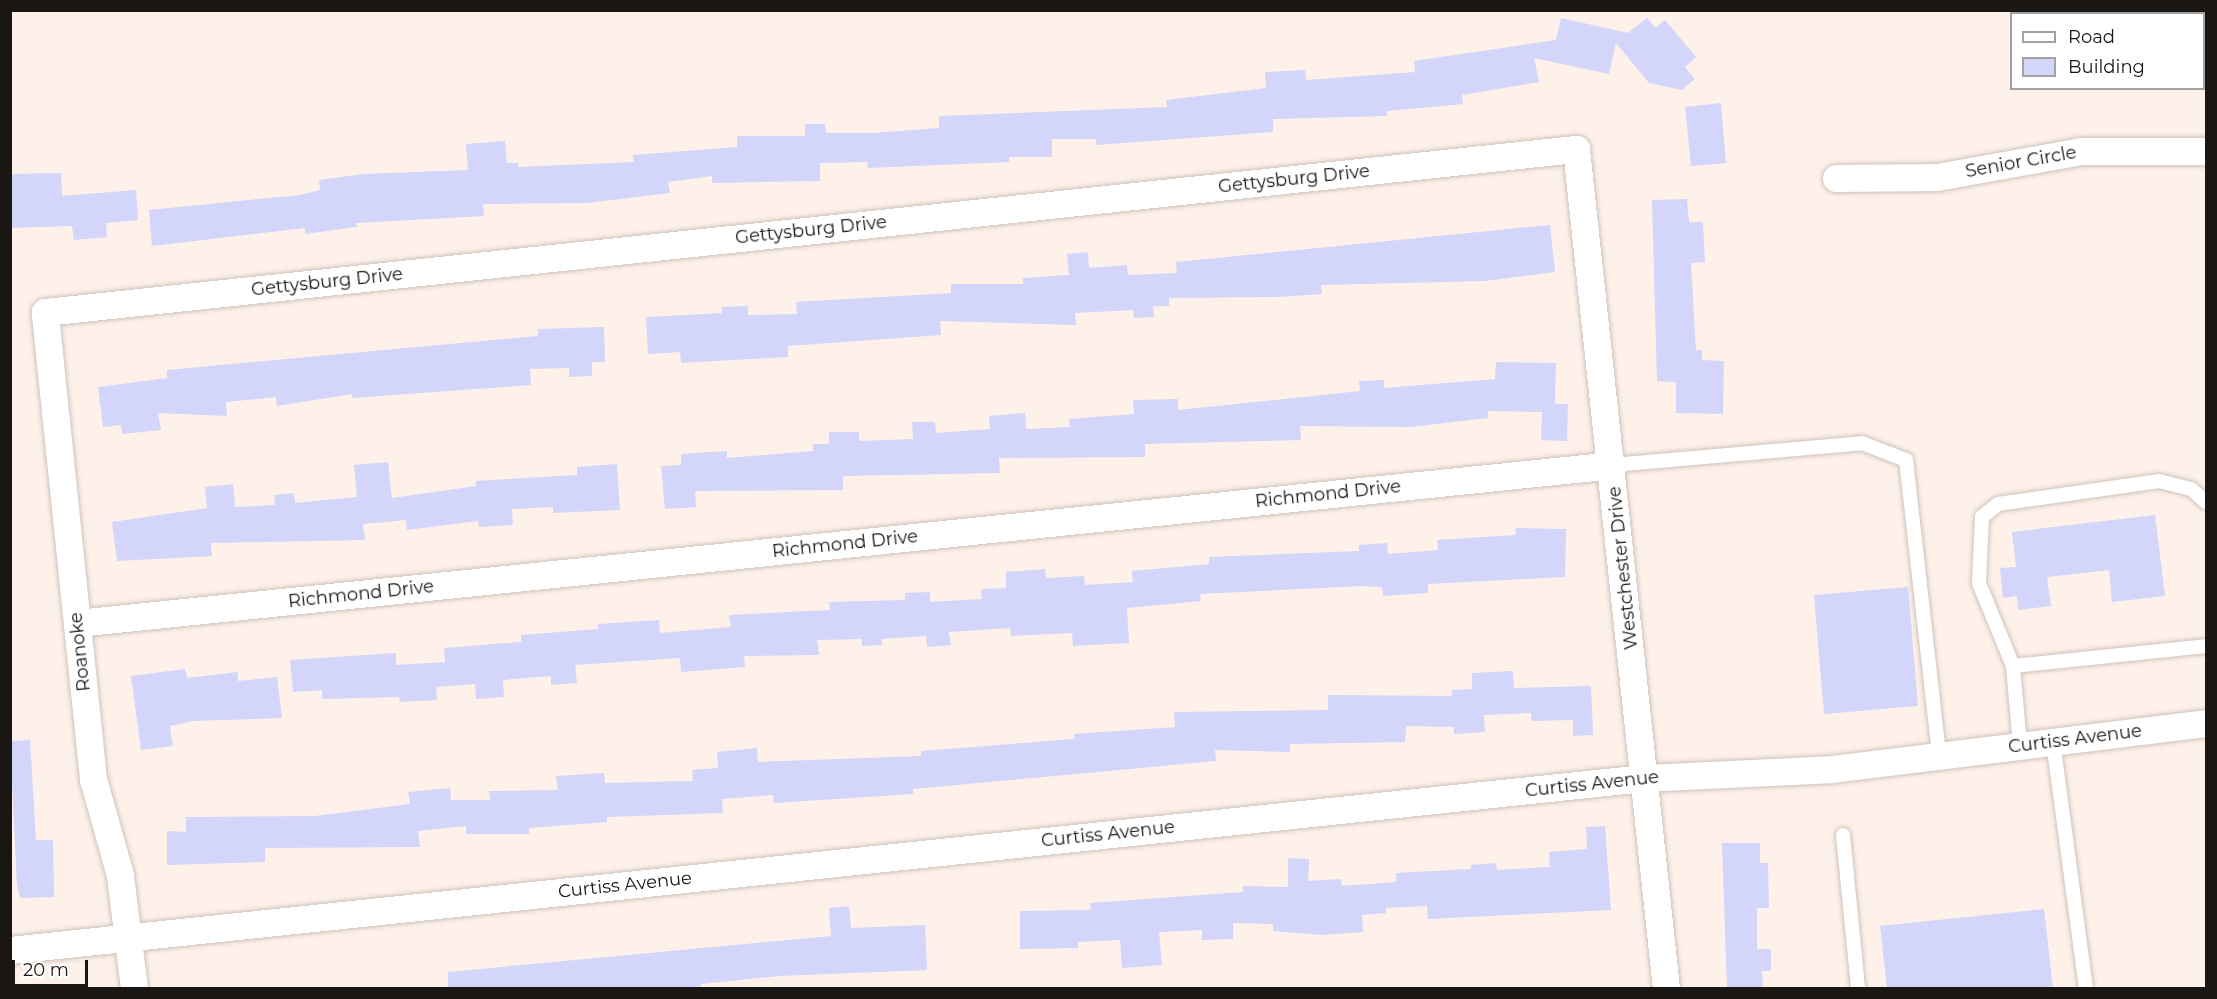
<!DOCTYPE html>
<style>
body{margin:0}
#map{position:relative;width:2217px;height:999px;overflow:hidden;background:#fdf1e9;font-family:Montserrat,sans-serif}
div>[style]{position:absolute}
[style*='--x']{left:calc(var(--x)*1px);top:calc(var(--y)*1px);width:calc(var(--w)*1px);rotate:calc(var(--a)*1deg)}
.building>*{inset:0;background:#d3d5fb}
.roads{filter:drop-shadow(0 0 2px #cfc3bb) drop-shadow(0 0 2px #cfc3bb)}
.service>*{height:14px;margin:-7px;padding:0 7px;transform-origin:7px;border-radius:7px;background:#fff}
.minor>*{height:27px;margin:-13.5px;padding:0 13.5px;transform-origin:13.5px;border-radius:13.5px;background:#fff}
span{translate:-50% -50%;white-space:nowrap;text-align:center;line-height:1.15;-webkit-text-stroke:6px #fff;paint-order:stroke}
.street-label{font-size:18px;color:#1a1613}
.frame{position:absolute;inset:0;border:12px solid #1a1613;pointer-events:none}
.legend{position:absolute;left:2010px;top:12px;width:195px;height:78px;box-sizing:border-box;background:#fff;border:2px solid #a3a2a1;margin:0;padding:8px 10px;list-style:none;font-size:18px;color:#1a1613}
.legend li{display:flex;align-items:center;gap:12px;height:30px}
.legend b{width:30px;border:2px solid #a3a2a1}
.scale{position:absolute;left:12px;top:960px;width:76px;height:27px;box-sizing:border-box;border:3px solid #1a1613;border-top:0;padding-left:8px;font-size:18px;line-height:21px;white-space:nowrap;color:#1a1613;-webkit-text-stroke:4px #fff;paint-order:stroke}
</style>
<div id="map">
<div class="building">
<i style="clip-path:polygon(1561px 18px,1628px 33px,1647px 18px,1656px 28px,1665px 20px,1696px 57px,1685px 67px,1695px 79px,1682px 90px,1649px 83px,1616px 43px,1609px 74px,1534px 58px,1539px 82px,1462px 95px,1463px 104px,1387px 111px,1387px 116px,1273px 119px,1273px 132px,1096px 145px,1096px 139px,1052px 139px,1052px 157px,1009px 157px,1009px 162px,868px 168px,867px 162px,820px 163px,820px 181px,712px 183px,712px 176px,668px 182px,670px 193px,587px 203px,483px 204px,484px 216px,356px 223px,357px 227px,305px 234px,305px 228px,152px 246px,149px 210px,300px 195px,320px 190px,319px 180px,364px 174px,468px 170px,466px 144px,505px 141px,507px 163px,518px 163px,518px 167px,634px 162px,633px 155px,737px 147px,737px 136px,805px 136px,805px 124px,825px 124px,826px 133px,874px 133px,939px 128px,939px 116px,1167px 107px,1166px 100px,1266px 88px,1265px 72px,1305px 70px,1306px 80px,1415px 72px,1414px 61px,1556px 40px)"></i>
<i style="clip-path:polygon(1721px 103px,1726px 163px,1691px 166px,1685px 107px)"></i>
<i style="clip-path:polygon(61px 173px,62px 196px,136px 190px,138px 220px,106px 223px,107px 237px,74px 240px,72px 226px,10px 228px,10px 174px)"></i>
<i style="clip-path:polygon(1687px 199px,1689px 222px,1703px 222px,1705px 262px,1691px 263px,1696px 350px,1702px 350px,1702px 360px,1724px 361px,1723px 414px,1676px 413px,1676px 382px,1657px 381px,1652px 200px)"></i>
<i style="clip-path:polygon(1550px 225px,1555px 272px,1485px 281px,1321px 285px,1322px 294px,1279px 297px,1169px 298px,1169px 306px,1153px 306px,1154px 317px,1134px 318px,1133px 310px,1075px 313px,1076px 325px,940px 321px,941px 335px,788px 346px,788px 357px,681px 363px,680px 352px,648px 354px,646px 317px,722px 313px,722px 307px,748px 306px,748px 315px,797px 314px,796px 302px,951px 293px,951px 284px,1023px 284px,1023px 278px,1069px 275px,1067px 254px,1088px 252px,1089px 268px,1127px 265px,1128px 275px,1177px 273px,1176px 262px)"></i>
<i style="clip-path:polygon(604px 327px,605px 362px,592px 362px,592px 376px,569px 377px,569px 368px,530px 369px,531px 385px,352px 398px,352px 394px,277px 406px,276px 397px,226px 402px,227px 416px,158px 413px,161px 430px,122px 434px,121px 425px,103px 427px,98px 387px,167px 378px,167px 370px,538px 336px,538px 329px)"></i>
<i style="clip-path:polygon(1496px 362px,1556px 363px,1555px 404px,1568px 404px,1567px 441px,1541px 440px,1542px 412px,1488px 411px,1488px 418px,1410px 427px,1300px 426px,1301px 440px,1145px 444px,1145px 457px,999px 458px,1000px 473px,843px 476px,843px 490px,695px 491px,696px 507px,665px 509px,661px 466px,681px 465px,681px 454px,727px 451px,727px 458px,813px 451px,813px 444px,829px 444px,829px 432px,859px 432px,859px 441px,913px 439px,912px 422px,935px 422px,936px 433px,990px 429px,989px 416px,1025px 413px,1026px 429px,1070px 427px,1069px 419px,1134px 414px,1133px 400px,1178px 399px,1178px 410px,1360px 391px,1359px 381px,1384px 380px,1384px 388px,1495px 379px)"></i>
<i style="clip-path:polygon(388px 462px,392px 498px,476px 486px,476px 481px,577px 475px,577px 467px,617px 464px,620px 510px,553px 513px,553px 507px,512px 509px,513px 525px,479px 527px,478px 521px,407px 530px,406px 520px,363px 524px,365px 540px,211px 543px,212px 556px,117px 561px,112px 522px,207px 508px,205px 487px,233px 484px,235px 507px,275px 505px,274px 495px,294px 493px,295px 503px,357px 497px,354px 465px)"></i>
<i style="clip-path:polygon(2155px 515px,2165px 596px,2112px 602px,2109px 570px,2047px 577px,2051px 606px,2018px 610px,2017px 596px,2003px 598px,2000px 568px,2016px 567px,2012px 532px)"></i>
<i style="clip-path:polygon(1516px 528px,1566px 529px,1565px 577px,1428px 584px,1428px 593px,1383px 596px,1382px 587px,1362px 586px,1200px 594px,1201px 601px,1127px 608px,1129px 643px,1073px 646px,1072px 633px,1011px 636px,1010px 628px,949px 632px,951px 645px,927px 647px,926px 636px,882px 639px,882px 645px,862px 646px,862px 639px,817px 640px,819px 655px,744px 656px,745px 667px,681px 672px,680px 658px,575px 665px,577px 683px,551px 685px,551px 676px,503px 680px,504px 697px,476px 699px,475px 684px,436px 687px,437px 700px,400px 702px,399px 697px,322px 699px,322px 690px,293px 692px,290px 660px,396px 653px,396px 665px,445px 662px,444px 648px,521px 642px,521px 635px,598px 629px,598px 624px,659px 620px,660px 633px,731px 627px,729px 615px,830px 610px,829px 602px,905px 600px,905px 593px,930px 592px,930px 602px,982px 599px,981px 589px,1006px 588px,1006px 572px,1045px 569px,1046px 578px,1084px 576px,1085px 585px,1133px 582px,1132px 571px,1209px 564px,1209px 557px,1359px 551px,1359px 545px,1387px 543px,1388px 554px,1438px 550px,1437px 540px,1515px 535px)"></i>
<i style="clip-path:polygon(1908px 587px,1918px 706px,1824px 714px,1814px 595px)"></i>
<i style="clip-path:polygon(185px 669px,187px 678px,238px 672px,238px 681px,277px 677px,282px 718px,193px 721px,170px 726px,173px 746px,141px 750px,131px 676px)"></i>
<i style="clip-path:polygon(1513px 671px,1514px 688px,1591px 686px,1593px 735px,1573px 736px,1573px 720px,1531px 721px,1531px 713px,1484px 715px,1485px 732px,1454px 734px,1454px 727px,1406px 726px,1405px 742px,1290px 744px,1290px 752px,1215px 750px,1216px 761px,913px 789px,913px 794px,774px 803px,773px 795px,722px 799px,723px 813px,607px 817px,607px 822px,529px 828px,529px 834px,466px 834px,466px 826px,418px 831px,420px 847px,265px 848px,265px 862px,167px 865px,167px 831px,186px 832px,186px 817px,315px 816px,410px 804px,408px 792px,450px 788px,451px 800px,490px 800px,489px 791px,558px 790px,556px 776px,604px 773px,605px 783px,693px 781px,692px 770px,718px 768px,717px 752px,757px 748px,758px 762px,921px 756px,921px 751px,1074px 739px,1074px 734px,1175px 727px,1174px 712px,1328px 710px,1328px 695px,1452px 696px,1452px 690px,1472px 689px,1472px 673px)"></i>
<i style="clip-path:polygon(30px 740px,36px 840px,53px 840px,54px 897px,20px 898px,17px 885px,10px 741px)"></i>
<i style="clip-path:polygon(1605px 826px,1611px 910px,1428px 919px,1427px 906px,1386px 908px,1386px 913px,1362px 915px,1363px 932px,1322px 935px,1273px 931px,1273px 924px,1233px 923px,1233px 939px,1202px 940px,1202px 930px,1159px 932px,1162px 965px,1122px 968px,1120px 940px,1078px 942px,1078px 948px,1020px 949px,1020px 911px,1091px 910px,1090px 903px,1243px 892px,1243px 886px,1288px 887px,1288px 858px,1309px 859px,1308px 881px,1341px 879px,1342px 886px,1396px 882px,1396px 873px,1471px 869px,1471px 865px,1496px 863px,1497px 870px,1550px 867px,1549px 852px,1587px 849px,1586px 827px)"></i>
<i style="clip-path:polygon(1722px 843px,1760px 843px,1760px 863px,1768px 863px,1769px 908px,1757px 908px,1757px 949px,1771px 949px,1771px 971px,1762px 971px,1763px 988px,1727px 988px)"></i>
<i style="clip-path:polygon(849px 906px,851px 928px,925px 925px,927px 970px,779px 976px,701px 984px,701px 988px,448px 988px,448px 972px,831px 936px,829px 908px)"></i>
<i style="clip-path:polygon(2044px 909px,2053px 988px,1887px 988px,1880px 926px)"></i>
</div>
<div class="roads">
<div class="service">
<i style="--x:1613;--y:465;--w:250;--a:-5"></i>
<i style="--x:1862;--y:443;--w:47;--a:21.1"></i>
<i style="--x:1906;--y:460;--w:298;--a:83.6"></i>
<i style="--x:2013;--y:666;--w:194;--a:-5.9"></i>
<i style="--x:2053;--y:741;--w:249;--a:82.4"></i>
<i style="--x:2020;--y:745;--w:79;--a:-95.1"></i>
<i style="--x:2013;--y:666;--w:90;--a:-112.3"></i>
<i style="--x:1979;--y:583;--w:66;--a:-87.4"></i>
<i style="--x:1982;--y:517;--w:21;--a:-39"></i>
<i style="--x:1998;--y:504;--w:163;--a:-8.1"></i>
<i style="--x:2159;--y:481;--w:33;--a:14"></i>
<i style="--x:2191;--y:489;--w:20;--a:41"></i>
<i style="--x:1843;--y:835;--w:154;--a:84.4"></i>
</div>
<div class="minor">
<i style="--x:1836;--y:178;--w:101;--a:-0.6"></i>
<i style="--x:1937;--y:177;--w:147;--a:-10.2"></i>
<i style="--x:2082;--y:151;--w:124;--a:0"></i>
<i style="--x:77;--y:623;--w:1544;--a:-5.87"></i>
<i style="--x:10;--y:950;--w:1643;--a:-6.01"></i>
<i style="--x:1644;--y:778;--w:188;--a:-2.7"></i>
<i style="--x:1832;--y:769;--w:377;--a:-7"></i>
<i style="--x:134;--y:988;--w:114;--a:-97.1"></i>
<i style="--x:120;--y:875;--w:100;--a:-105.7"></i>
<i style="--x:93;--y:779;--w:469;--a:-95.9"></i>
<i style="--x:45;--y:312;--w:1540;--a:-6.08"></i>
<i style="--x:1576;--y:149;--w:844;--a:83.88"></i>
</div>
</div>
<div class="street-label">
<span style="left:2021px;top:162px;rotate:-10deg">Senior Circle</span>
<span style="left:1294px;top:179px;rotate:-6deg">Gettysburg Drive</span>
<span style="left:811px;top:230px;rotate:-6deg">Gettysburg Drive</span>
<span style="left:327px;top:282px;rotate:-6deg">Gettysburg Drive</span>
<span style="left:1328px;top:494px;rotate:-6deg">Richmond Drive</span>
<span style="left:845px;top:544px;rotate:-6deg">Richmond Drive</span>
<span style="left:1623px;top:568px;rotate:-96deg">Westchester Drive</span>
<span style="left:361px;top:594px;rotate:-6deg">Richmond Drive</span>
<span style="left:80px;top:652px;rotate:-96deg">Roanoke</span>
<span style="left:2075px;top:739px;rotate:-7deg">Curtiss Avenue</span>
<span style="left:1592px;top:784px;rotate:-6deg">Curtiss Avenue</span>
<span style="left:1108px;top:834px;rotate:-6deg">Curtiss Avenue</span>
<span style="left:625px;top:885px;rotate:-6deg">Curtiss Avenue</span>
</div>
<div class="frame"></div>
<ul class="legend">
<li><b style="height:8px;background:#fff"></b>Road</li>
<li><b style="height:16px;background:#d3d5fb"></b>Building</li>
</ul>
<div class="scale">20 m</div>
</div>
